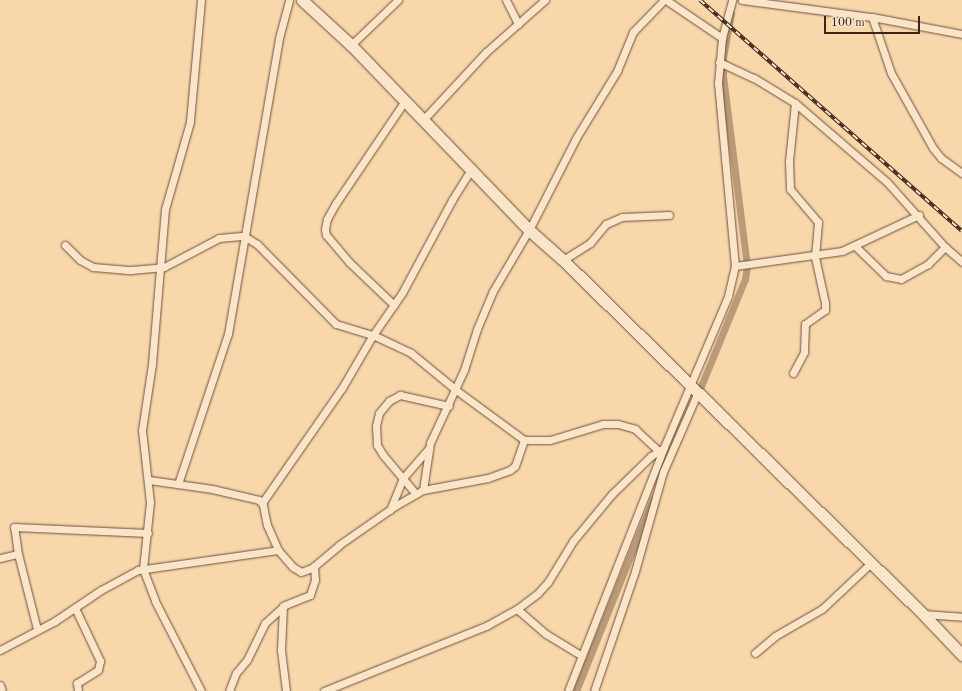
<!DOCTYPE html>
<style>
body{margin:0}
#map{position:relative;width:962px;height:691px;overflow:hidden;background:#f8d7ab;font-family:"Old Standard TT",serif}
div>[style]{position:absolute}
[style*='--x']{left:calc(var(--x)*1px);top:calc(var(--y)*1px);width:calc(var(--w)*1px);rotate:calc(var(--a)*1deg)}
.canal>*{height:7px;margin:-3.5px;padding:0 3.5px;transform-origin:3.5px;border-radius:3.5px;background:#b99a79}
.roads{filter:drop-shadow(0 0 1px #6d503c) drop-shadow(0 0 1px #6d503c)}
.street>*{height:7px;margin:-3.5px;padding:0 3.5px;transform-origin:3.5px;border-radius:3.5px;background:#fae5c8}
.secondary>*{height:11px;margin:-5.5px;padding:0 5.5px;transform-origin:5.5px;border-radius:5.5px;background:#fae5c8}
.rail>*{height:3.5px;margin-top:-1.75px;transform-origin:0;background:repeating-linear-gradient(90deg,#fae5c8 0 6px,#3f2317 0 12px);box-sizing:border-box;border-block:1px solid #3f2317}
span{translate:-50% -50%;white-space:nowrap;text-align:center;line-height:1.15;-webkit-text-stroke:3px #fae5c8;paint-order:stroke}
.scale{position:absolute;left:824px;top:16px;width:96px;height:18px;box-sizing:border-box;border:2px solid #3f2317;border-top:0;padding-left:5px;font-size:12px;line-height:14px;white-space:nowrap;color:#3f2317;-webkit-text-stroke:3px #fae5c8;paint-order:stroke}
</style>
<div id="map">
<div class="canal">
<i style="--x:697;--y:396;--w:126;--a:-67.7"></i>
<i style="--x:745;--y:279;--w:13;--a:-81"></i>
<i style="--x:747;--y:266;--w:191;--a:-97.2"></i>
<i style="--x:723;--y:77;--w:20;--a:-90"></i>
<i style="--x:723;--y:57;--w:44;--a:-79.5"></i>
<i style="--x:576;--y:691;--w:207;--a:-68.1"></i>
</div>
<div class="roads">
<div class="street">
<i style="--x:201;--y:0;--w:122;--a:95.2"></i>
<i style="--x:190;--y:122;--w:91;--a:106"></i>
<i style="--x:165;--y:209;--w:156;--a:94.8"></i>
<i style="--x:152;--y:364;--w:67;--a:98.6"></i>
<i style="--x:142;--y:430;--w:72;--a:83.7"></i>
<i style="--x:150;--y:502;--w:67;--a:96"></i>
<i style="--x:143;--y:569;--w:34;--a:69"></i>
<i style="--x:155;--y:601;--w:101;--a:62.9"></i>
<i style="--x:506;--y:0;--w:27;--a:63"></i>
<i style="--x:666;--y:0;--w:68;--a:34.2"></i>
<i style="--x:742;--y:0;--w:131;--a:7.5"></i>
<i style="--x:872;--y:17;--w:92;--a:10.7"></i>
<i style="--x:872;--y:17;--w:59;--a:71.3"></i>
<i style="--x:891;--y:73;--w:86;--a:60.8"></i>
<i style="--x:933;--y:148;--w:13;--a:51"></i>
<i style="--x:941;--y:158;--w:26;--a:36"></i>
<i style="--x:351;--y:45;--w:65;--a:-43.8"></i>
<i style="--x:719;--y:62;--w:38;--a:25"></i>
<i style="--x:754;--y:78;--w:48;--a:31.4"></i>
<i style="--x:795;--y:103;--w:121;--a:40.7"></i>
<i style="--x:887;--y:182;--w:87;--a:48.3"></i>
<i style="--x:945;--y:247;--w:23;--a:41"></i>
<i style="--x:422;--y:121;--w:93;--a:-47.2"></i>
<i style="--x:485;--y:53;--w:80;--a:-41.5"></i>
<i style="--x:65;--y:245;--w:21;--a:45"></i>
<i style="--x:80;--y:260;--w:15;--a:28"></i>
<i style="--x:93;--y:267;--w:38;--a:5"></i>
<i style="--x:131;--y:270;--w:33;--a:-5"></i>
<i style="--x:164;--y:267;--w:62;--a:-27.8"></i>
<i style="--x:219;--y:238;--w:25;--a:-5"></i>
<i style="--x:244;--y:236;--w:15;--a:32"></i>
<i style="--x:257;--y:244;--w:112;--a:45.4"></i>
<i style="--x:336;--y:324;--w:39;--a:17"></i>
<i style="--x:373;--y:335;--w:42;--a:25.3"></i>
<i style="--x:411;--y:353;--w:58;--a:39.4"></i>
<i style="--x:456;--y:390;--w:84;--a:36.3"></i>
<i style="--x:524;--y:440;--w:26;--a:0"></i>
<i style="--x:550;--y:440;--w:55;--a:-16.8"></i>
<i style="--x:603;--y:424;--w:15;--a:0"></i>
<i style="--x:618;--y:424;--w:18;--a:16"></i>
<i style="--x:635;--y:429;--w:33;--a:43"></i>
<i style="--x:856;--y:247;--w:42;--a:44"></i>
<i style="--x:886;--y:276;--w:15;--a:11"></i>
<i style="--x:901;--y:279;--w:31;--a:-29"></i>
<i style="--x:928;--y:264;--w:24;--a:-45"></i>
<i style="--x:563;--y:260;--w:32;--a:-32"></i>
<i style="--x:590;--y:243;--w:25;--a:-50"></i>
<i style="--x:606;--y:224;--w:17;--a:-24"></i>
<i style="--x:622;--y:217;--w:47;--a:-2.4"></i>
<i style="--x:735;--y:266;--w:108;--a:-8"></i>
<i style="--x:842;--y:251;--w:85;--a:-25.1"></i>
<i style="--x:394;--y:305;--w:62;--a:-136.3"></i>
<i style="--x:349;--y:262;--w:35;--a:-130"></i>
<i style="--x:326;--y:235;--w:6;--a:-99"></i>
<i style="--x:325;--y:229;--w:10;--a:-79"></i>
<i style="--x:327;--y:219;--w:18;--a:-61"></i>
<i style="--x:336;--y:203;--w:122;--a:-56"></i>
<i style="--x:793;--y:373;--w:24;--a:-62"></i>
<i style="--x:804;--y:352;--w:28;--a:-88"></i>
<i style="--x:805;--y:324;--w:24;--a:-35"></i>
<i style="--x:825;--y:310;--w:7;--a:-90"></i>
<i style="--x:825;--y:303;--w:47;--a:-102.3"></i>
<i style="--x:815;--y:257;--w:35;--a:-85"></i>
<i style="--x:818;--y:222;--w:43;--a:-130.3"></i>
<i style="--x:790;--y:189;--w:28;--a:-92"></i>
<i style="--x:789;--y:161;--w:58;--a:-84.1"></i>
<i style="--x:149;--y:480;--w:64;--a:8.1"></i>
<i style="--x:212;--y:489;--w:48;--a:13.2"></i>
<i style="--x:259;--y:500;--w:6;--a:51"></i>
<i style="--x:263;--y:505;--w:20;--a:79"></i>
<i style="--x:267;--y:525;--w:27;--a:66"></i>
<i style="--x:278;--y:550;--w:23;--a:49"></i>
<i style="--x:293;--y:567;--w:9;--a:32"></i>
<i style="--x:301;--y:572;--w:12;--a:-20"></i>
<i style="--x:312;--y:568;--w:35;--a:-40"></i>
<i style="--x:339;--y:545;--w:68;--a:-34.9"></i>
<i style="--x:395;--y:506;--w:32;--a:-30"></i>
<i style="--x:423;--y:490;--w:48;--a:-81.5"></i>
<i style="--x:430;--y:443;--w:81;--a:-65"></i>
<i style="--x:464;--y:370;--w:43;--a:-72.4"></i>
<i style="--x:477;--y:329;--w:41;--a:-67.2"></i>
<i style="--x:493;--y:291;--w:71;--a:-59.5"></i>
<i style="--x:529;--y:230;--w:103;--a:-62.9"></i>
<i style="--x:576;--y:138;--w:79;--a:-58.5"></i>
<i style="--x:617;--y:71;--w:42;--a:-67.7"></i>
<i style="--x:633;--y:32;--w:45;--a:-45.9"></i>
<i style="--x:178;--y:484;--w:158;--a:-71.6"></i>
<i style="--x:228;--y:334;--w:300;--a:-80.2"></i>
<i style="--x:279;--y:38;--w:39;--a:-75"></i>
<i style="--x:423;--y:490;--w:66;--a:-10.5"></i>
<i style="--x:488;--y:478;--w:23;--a:-20"></i>
<i style="--x:510;--y:470;--w:6;--a:-39"></i>
<i style="--x:515;--y:466;--w:28;--a:-71"></i>
<i style="--x:416;--y:494;--w:51;--a:-130.2"></i>
<i style="--x:383;--y:455;--w:12;--a:-121"></i>
<i style="--x:377;--y:445;--w:19;--a:-93"></i>
<i style="--x:376;--y:426;--w:13;--a:-77"></i>
<i style="--x:379;--y:413;--w:16;--a:-50"></i>
<i style="--x:389;--y:401;--w:13;--a:-29"></i>
<i style="--x:400;--y:395;--w:50;--a:12.7"></i>
<i style="--x:262;--y:503;--w:140;--a:-55.2"></i>
<i style="--x:342;--y:388;--w:61;--a:-59.7"></i>
<i style="--x:373;--y:335;--w:51;--a:-55.4"></i>
<i style="--x:402;--y:293;--w:106;--a:-61.7"></i>
<i style="--x:452;--y:200;--w:36;--a:-58"></i>
<i style="--x:390;--y:510;--w:35;--a:-68"></i>
<i style="--x:403;--y:478;--w:40;--a:-49"></i>
<i style="--x:0;--y:558;--w:18;--a:-13"></i>
<i style="--x:283;--y:606;--w:44;--a:92.6"></i>
<i style="--x:281;--y:650;--w:41;--a:83"></i>
<i style="--x:75;--y:608;--w:59;--a:64.7"></i>
<i style="--x:100;--y:661;--w:9;--a:103"></i>
<i style="--x:98;--y:670;--w:25;--a:148"></i>
<i style="--x:77;--y:683;--w:8;--a:83"></i>
<i style="--x:517;--y:609;--w:38;--a:41"></i>
<i style="--x:546;--y:634;--w:42;--a:31.4"></i>
<i style="--x:923;--y:614;--w:39;--a:4"></i>
<i style="--x:37;--y:629;--w:77;--a:-104.2"></i>
<i style="--x:18;--y:554;--w:27;--a:-98"></i>
<i style="--x:14;--y:527;--w:134;--a:2.6"></i>
<i style="--x:0;--y:650;--w:62;--a:-27.8"></i>
<i style="--x:55;--y:621;--w:55;--a:-34"></i>
<i style="--x:101;--y:590;--w:42;--a:-28.4"></i>
<i style="--x:138;--y:570;--w:141;--a:-8.1"></i>
<i style="--x:755;--y:653;--w:26;--a:-40"></i>
<i style="--x:775;--y:636;--w:54;--a:-29.9"></i>
<i style="--x:822;--y:609;--w:66;--a:-43.2"></i>
<i style="--x:0;--y:685;--w:6;--a:72"></i>
<i style="--x:229;--y:691;--w:19;--a:-69"></i>
<i style="--x:236;--y:673;--w:17;--a:-50"></i>
<i style="--x:247;--y:660;--w:41;--a:-64.1"></i>
<i style="--x:265;--y:623;--w:27;--a:-42"></i>
<i style="--x:285;--y:605;--w:27;--a:-22"></i>
<i style="--x:310;--y:595;--w:16;--a:-72"></i>
<i style="--x:315;--y:580;--w:14;--a:-94"></i>
<i style="--x:324;--y:691;--w:175;--a:-21.9"></i>
<i style="--x:486;--y:626;--w:35;--a:-29"></i>
<i style="--x:517;--y:609;--w:26;--a:-37"></i>
<i style="--x:538;--y:593;--w:15;--a:-48"></i>
<i style="--x:548;--y:582;--w:48;--a:-58.6"></i>
<i style="--x:573;--y:541;--w:61;--a:-50.3"></i>
<i style="--x:612;--y:494;--w:54;--a:-44.3"></i>
<i style="--x:651;--y:456;--w:13;--a:-32"></i>
<i style="--x:568;--y:691;--w:262;--a:-68.5"></i>
<i style="--x:664;--y:447;--w:164;--a:-67"></i>
<i style="--x:728;--y:296;--w:31;--a:-77"></i>
<i style="--x:735;--y:266;--w:184;--a:-95.3"></i>
<i style="--x:718;--y:83;--w:45;--a:-84.9"></i>
<i style="--x:722;--y:38;--w:39;--a:-75"></i>
<i style="--x:594;--y:691;--w:127;--a:-71.1"></i>
<i style="--x:635;--y:571;--w:103;--a:-74.2"></i>
<i style="--x:663;--y:472;--w:87;--a:-66.4"></i>
</div>
<div class="secondary">
<i style="--x:302;--y:0;--w:67;--a:42.6"></i>
<i style="--x:351;--y:45;--w:257;--a:46.1"></i>
<i style="--x:529;--y:230;--w:45;--a:41.4"></i>
<i style="--x:563;--y:260;--w:505;--a:44.52"></i>
<i style="--x:923;--y:614;--w:57;--a:46.4"></i>
</div>
</div>
<div class="rail">
<i style="--x:700;--y:0;--w:349;--a:41.4"></i>
</div>
<div class="scale">100 m</div>
</div>
